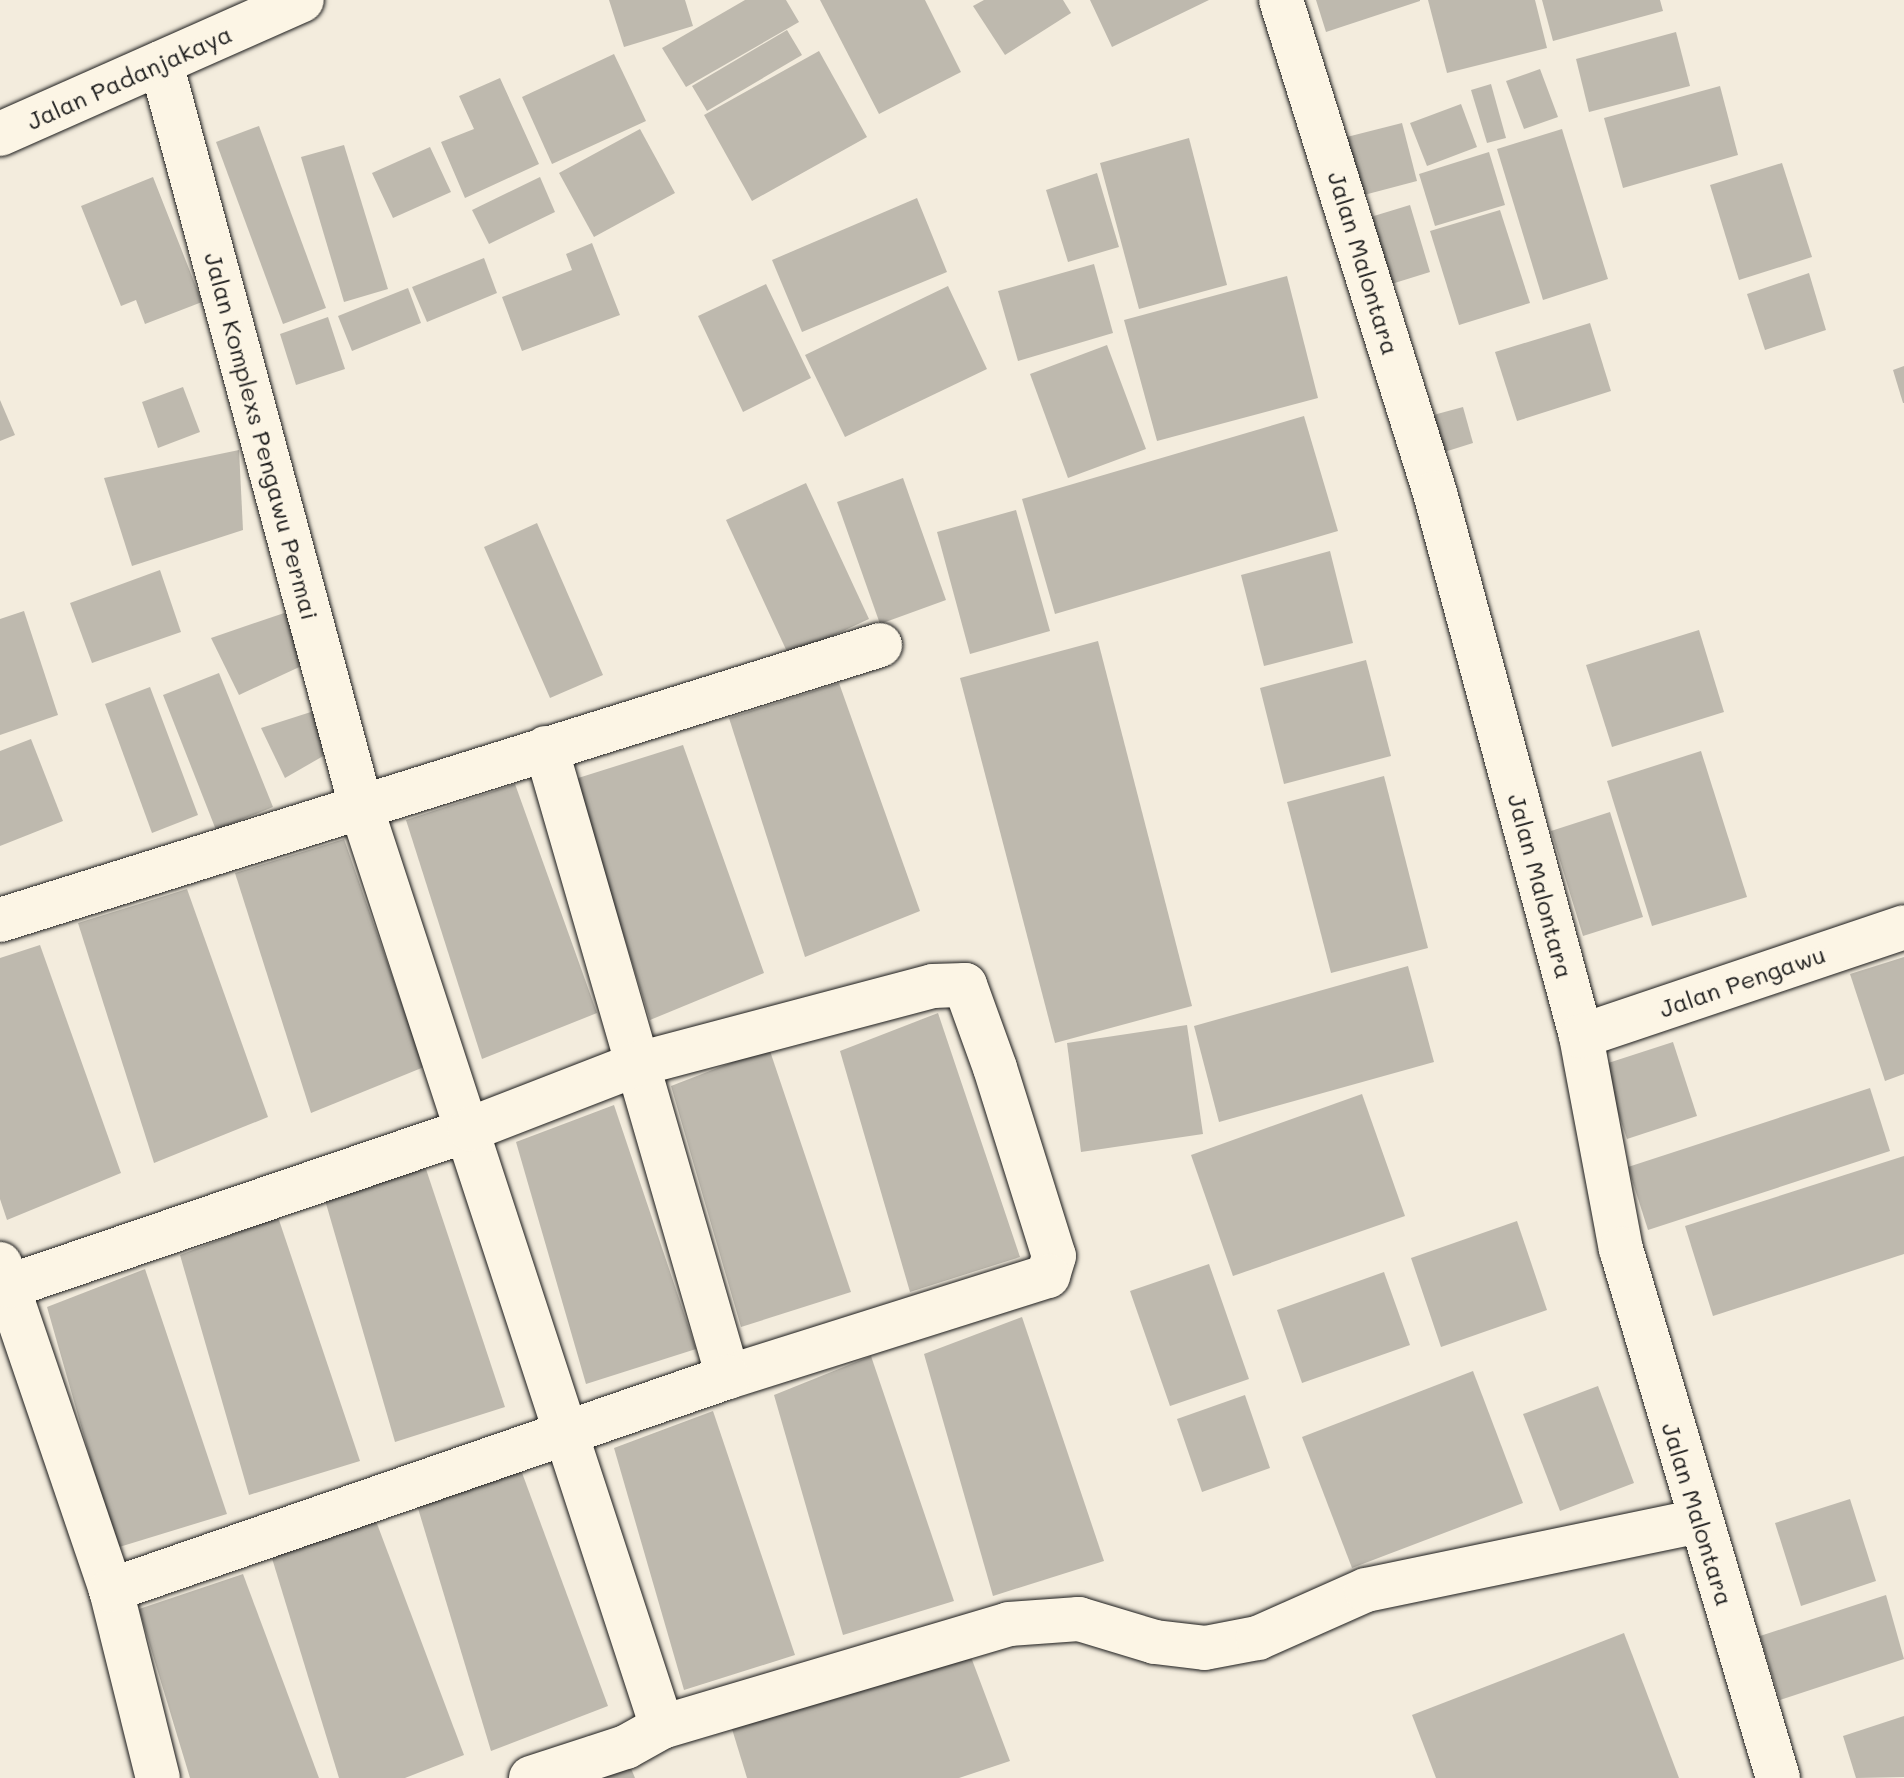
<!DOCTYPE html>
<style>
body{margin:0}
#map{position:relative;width:1904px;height:1778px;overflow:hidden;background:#f3ecdd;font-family:Mali,sans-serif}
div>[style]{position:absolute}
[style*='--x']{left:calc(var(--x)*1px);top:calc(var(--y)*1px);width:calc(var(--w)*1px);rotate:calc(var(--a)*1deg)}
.building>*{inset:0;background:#beb9ae}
.roads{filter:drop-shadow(0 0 2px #1c1c1c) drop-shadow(0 0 2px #1c1c1c)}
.minor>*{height:44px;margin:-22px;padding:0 22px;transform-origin:22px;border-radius:22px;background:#fcf5e5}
.tertiary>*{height:44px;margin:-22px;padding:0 22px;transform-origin:22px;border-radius:22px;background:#fcf5e5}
span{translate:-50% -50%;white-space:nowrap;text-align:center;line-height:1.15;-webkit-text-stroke:8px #fcf5e5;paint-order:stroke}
.street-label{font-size:24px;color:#1c1c1c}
</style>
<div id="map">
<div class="building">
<i style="clip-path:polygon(609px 0,685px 0,693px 26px,624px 47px)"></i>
<i style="clip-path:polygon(745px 0,786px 0,799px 22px,686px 87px,662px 48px)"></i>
<i style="clip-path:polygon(820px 0,925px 0,961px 72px,879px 114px)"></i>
<i style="clip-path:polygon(984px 0,1063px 0,1071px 13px,1005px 55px,973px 6px)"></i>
<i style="clip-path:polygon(1090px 0,1209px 0,1112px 47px)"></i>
<i style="clip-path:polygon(1316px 0,1420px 0,1420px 1px,1326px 32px)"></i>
<i style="clip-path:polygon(1428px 0,1535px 0,1547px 48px,1447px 73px)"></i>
<i style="clip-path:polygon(1542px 0,1660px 0,1663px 11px,1553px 41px)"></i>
<i style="clip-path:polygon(787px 30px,802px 55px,707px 111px,692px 86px)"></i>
<i style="clip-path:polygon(1676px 32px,1690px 86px,1589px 112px,1576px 59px)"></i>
<i style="clip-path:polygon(819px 51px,867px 137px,752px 201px,704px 115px)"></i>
<i style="clip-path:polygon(614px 54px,646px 121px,552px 164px,522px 97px)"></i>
<i style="clip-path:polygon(1540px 69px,1558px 117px,1524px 129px,1506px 81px)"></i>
<i style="clip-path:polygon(500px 78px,539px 164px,465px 198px,441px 142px,474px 129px,459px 96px)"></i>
<i style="clip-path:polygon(1491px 84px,1506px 138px,1487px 143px,1471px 90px)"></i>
<i style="clip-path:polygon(1720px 86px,1738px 155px,1623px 188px,1604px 118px)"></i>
<i style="clip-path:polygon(1461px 104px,1477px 147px,1427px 166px,1410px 123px)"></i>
<i style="clip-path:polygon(1402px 123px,1417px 181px,1345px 200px,1331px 141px)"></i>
<i style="clip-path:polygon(259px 126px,326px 308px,283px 324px,216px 142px)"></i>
<i style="clip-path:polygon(640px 129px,675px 193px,594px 237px,559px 173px)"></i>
<i style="clip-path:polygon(1562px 129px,1608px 279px,1543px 300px,1497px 149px)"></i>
<i style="clip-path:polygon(1189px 138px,1227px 285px,1139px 309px,1100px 163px)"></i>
<i style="clip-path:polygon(344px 145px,388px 289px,344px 302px,301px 157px)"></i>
<i style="clip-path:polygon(430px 147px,451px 192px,393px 218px,372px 173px)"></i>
<i style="clip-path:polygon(1489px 152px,1505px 205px,1435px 226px,1419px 174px)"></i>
<i style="clip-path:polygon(1782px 163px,1812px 257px,1739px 280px,1710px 185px)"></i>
<i style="clip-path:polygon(1097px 173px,1119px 247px,1068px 262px,1046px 190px)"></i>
<i style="clip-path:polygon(153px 177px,202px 302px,145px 324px,136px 300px,121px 306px,81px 206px)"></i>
<i style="clip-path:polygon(540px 177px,555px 212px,489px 244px,472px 210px)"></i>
<i style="clip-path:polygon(917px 198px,947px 272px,802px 332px,772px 260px)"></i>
<i style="clip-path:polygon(1410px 205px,1430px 272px,1385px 286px,1364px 219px)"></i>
<i style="clip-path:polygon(1500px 210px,1530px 303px,1459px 325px,1430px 231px)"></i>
<i style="clip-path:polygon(592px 243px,620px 315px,522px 351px,502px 297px,572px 270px,566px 254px)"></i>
<i style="clip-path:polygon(484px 258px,497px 293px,427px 322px,412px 287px)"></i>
<i style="clip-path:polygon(1094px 264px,1113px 333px,1018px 361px,998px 291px)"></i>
<i style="clip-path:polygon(1809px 273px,1826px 330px,1765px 350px,1747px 294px)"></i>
<i style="clip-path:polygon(1287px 276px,1318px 398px,1157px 441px,1124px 320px)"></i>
<i style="clip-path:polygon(766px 284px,811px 378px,743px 412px,698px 316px)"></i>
<i style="clip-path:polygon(948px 286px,987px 369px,845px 437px,805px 355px)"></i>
<i style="clip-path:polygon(408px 288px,421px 323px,352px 351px,338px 316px)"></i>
<i style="clip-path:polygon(328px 317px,345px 369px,296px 385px,280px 334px)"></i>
<i style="clip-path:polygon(1590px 323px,1611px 391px,1517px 421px,1495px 352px)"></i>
<i style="clip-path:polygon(1107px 345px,1146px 449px,1068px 478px,1030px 374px)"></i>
<i style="clip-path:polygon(1904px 366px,1904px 403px,1903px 403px,1893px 370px)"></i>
<i style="clip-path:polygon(183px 387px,200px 432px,158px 448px,142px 402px)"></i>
<i style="clip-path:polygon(0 400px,15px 435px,0 441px)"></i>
<i style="clip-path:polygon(1463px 407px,1473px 443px,1438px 454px,1426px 417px)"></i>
<i style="clip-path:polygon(1304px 416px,1338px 531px,1055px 614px,1022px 499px)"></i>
<i style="clip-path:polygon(239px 450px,243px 530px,132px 566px,104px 478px)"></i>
<i style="clip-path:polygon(903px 478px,946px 600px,880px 624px,837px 502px)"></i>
<i style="clip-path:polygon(806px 483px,869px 619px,789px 656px,726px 520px)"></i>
<i style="clip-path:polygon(1016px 510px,1050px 631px,970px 654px,937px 532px)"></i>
<i style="clip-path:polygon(537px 523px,603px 675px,550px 698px,484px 547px)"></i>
<i style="clip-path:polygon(1330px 551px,1353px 643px,1264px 666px,1241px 575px)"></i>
<i style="clip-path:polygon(160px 570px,181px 632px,92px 663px,70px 603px)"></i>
<i style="clip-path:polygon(24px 611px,58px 715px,0 735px,0 619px)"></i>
<i style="clip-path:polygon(290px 611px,308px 663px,239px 695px,211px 638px)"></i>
<i style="clip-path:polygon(1699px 630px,1724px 712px,1612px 747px,1586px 665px)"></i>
<i style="clip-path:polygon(1098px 641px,1192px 1006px,1055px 1043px,960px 678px)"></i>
<i style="clip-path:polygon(1366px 660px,1391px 756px,1284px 784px,1260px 688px)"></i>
<i style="clip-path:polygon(219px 673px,273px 807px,216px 830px,163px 695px)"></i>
<i style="clip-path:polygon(839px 683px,920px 911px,805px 957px,729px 718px)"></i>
<i style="clip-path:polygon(150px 687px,198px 815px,152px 833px,105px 704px)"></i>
<i style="clip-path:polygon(314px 711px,332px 751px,285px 778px,261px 728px)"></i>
<i style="clip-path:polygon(31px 739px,63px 821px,0 846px,0 751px)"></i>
<i style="clip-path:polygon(683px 745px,764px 973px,650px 1020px,575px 779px)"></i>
<i style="clip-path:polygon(1701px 751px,1747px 897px,1652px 926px,1607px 781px)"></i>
<i style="clip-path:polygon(1384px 776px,1428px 948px,1331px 973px,1287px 802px)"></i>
<i style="clip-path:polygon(515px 784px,597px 1013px,482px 1059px,406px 820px)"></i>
<i style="clip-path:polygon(1610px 812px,1643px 917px,1583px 936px,1551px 831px)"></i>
<i style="clip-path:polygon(344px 839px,424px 1067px,311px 1113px,235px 873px)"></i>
<i style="clip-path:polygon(187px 889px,268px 1117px,154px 1163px,78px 923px)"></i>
<i style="clip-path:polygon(40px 945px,121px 1173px,7px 1220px,0 1199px,0 958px)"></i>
<i style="clip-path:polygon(1904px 957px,1904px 1074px,1885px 1081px,1850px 974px)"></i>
<i style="clip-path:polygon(1408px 966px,1434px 1062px,1219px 1122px,1194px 1026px)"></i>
<i style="clip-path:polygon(938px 1013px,1020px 1257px,910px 1292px,840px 1051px)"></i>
<i style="clip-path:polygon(1187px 1025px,1203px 1134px,1081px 1152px,1067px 1043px)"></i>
<i style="clip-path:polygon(1673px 1042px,1697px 1116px,1627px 1139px,1602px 1065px)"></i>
<i style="clip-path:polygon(769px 1048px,851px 1292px,741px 1327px,671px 1086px)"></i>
<i style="clip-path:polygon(1870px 1088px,1890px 1151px,1648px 1230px,1628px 1167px)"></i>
<i style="clip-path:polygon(1362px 1094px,1405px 1216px,1233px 1276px,1191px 1155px)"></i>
<i style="clip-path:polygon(614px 1105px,696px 1349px,586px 1384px,516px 1142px)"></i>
<i style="clip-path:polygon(1904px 1156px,1904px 1254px,1713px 1316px,1685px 1226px)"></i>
<i style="clip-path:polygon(424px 1163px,505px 1407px,395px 1442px,325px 1200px)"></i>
<i style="clip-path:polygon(278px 1217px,360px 1461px,249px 1495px,180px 1255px)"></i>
<i style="clip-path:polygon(1517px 1221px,1547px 1310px,1441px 1347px,1411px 1258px)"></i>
<i style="clip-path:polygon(1209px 1264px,1249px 1379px,1170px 1406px,1130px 1291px)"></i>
<i style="clip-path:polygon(145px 1269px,227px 1514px,116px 1548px,47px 1307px)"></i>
<i style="clip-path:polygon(1384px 1272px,1410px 1345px,1302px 1383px,1277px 1310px)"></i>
<i style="clip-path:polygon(1022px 1317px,1104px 1561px,993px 1596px,924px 1354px)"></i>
<i style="clip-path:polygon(871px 1356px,954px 1601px,843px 1635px,774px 1395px)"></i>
<i style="clip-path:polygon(1473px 1371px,1523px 1503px,1352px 1568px,1302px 1437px)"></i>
<i style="clip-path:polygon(1598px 1386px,1634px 1483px,1560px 1511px,1523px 1414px)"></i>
<i style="clip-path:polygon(1245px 1395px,1270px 1468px,1202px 1492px,1177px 1419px)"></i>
<i style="clip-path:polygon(713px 1411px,795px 1655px,684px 1690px,614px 1448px)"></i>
<i style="clip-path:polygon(521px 1470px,608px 1706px,491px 1751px,417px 1505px)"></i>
<i style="clip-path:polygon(1850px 1499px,1876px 1581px,1801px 1606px,1775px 1523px)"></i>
<i style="clip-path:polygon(376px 1521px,464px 1755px,405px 1778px,339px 1778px,271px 1555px)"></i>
<i style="clip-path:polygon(243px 1574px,319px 1778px,190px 1778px,139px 1609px)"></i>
<i style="clip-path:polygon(1886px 1595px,1904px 1659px,1780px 1700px,1760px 1636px)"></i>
<i style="clip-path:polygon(1624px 1633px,1679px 1778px,1436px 1778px,1412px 1715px)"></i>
<i style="clip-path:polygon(968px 1649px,1010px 1761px,959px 1778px,747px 1778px,732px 1729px)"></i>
<i style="clip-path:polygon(1904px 1716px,1904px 1777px,1856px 1778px,1843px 1736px)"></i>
<i style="clip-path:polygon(628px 1761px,635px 1778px,578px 1778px)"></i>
</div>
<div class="roads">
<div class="minor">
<i style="--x:1281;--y:0;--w:516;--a:72.65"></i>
<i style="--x:1435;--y:493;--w:562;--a:74.95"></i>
<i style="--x:1581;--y:1036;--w:217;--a:79.4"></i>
<i style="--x:1621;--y:1249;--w:552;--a:73.47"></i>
<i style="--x:161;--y:63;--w:774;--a:74.94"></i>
<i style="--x:362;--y:810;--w:965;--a:71.88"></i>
<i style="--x:546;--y:748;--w:655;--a:73.86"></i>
<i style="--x:0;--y:920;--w:922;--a:-17.35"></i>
<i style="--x:1581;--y:1036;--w:341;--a:-18.6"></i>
<i style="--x:0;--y:1264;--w:344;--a:71.2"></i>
<i style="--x:111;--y:1590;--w:194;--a:76"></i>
<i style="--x:10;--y:1286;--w:486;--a:-18.8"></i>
<i style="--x:470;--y:1129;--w:180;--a:-21.2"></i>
<i style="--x:638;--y:1064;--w:305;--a:-14.8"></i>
<i style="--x:933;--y:986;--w:32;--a:-2"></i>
<i style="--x:965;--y:985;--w:88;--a:70.1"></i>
<i style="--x:995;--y:1068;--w:197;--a:72.6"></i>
<i style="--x:1054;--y:1256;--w:21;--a:107"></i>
<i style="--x:1048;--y:1276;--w:336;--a:162.5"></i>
<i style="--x:728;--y:1377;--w:653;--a:160.95"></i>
<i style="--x:531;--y:1778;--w:100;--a:-18.1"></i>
<i style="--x:626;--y:1747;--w:41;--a:-29.1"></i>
<i style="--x:662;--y:1727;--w:362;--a:-16.5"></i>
<i style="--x:1009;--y:1624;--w:70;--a:-4.1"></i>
<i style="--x:1079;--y:1619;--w:79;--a:16.8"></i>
<i style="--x:1155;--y:1642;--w:50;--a:6.8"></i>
<i style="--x:1205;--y:1648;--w:54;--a:-10.7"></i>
<i style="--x:1258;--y:1638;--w:118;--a:-24"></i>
<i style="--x:1366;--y:1590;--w:341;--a:-11.7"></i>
</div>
<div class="tertiary">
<i style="--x:0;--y:134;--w:330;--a:-23.9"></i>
</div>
</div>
<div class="street-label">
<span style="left:129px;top:77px;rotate:-24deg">Jalan Padanjakaya</span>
<span style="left:1364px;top:263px;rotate:73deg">Jalan Malontara</span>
<span style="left:262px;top:436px;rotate:75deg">Jalan Komplexs Pengawu Permai</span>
<span style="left:1541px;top:886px;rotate:75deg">Jalan Malontara</span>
<span style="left:1742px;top:981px;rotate:-19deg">Jalan Pengawu</span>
<span style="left:1698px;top:1514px;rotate:73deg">Jalan Malontara</span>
</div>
</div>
